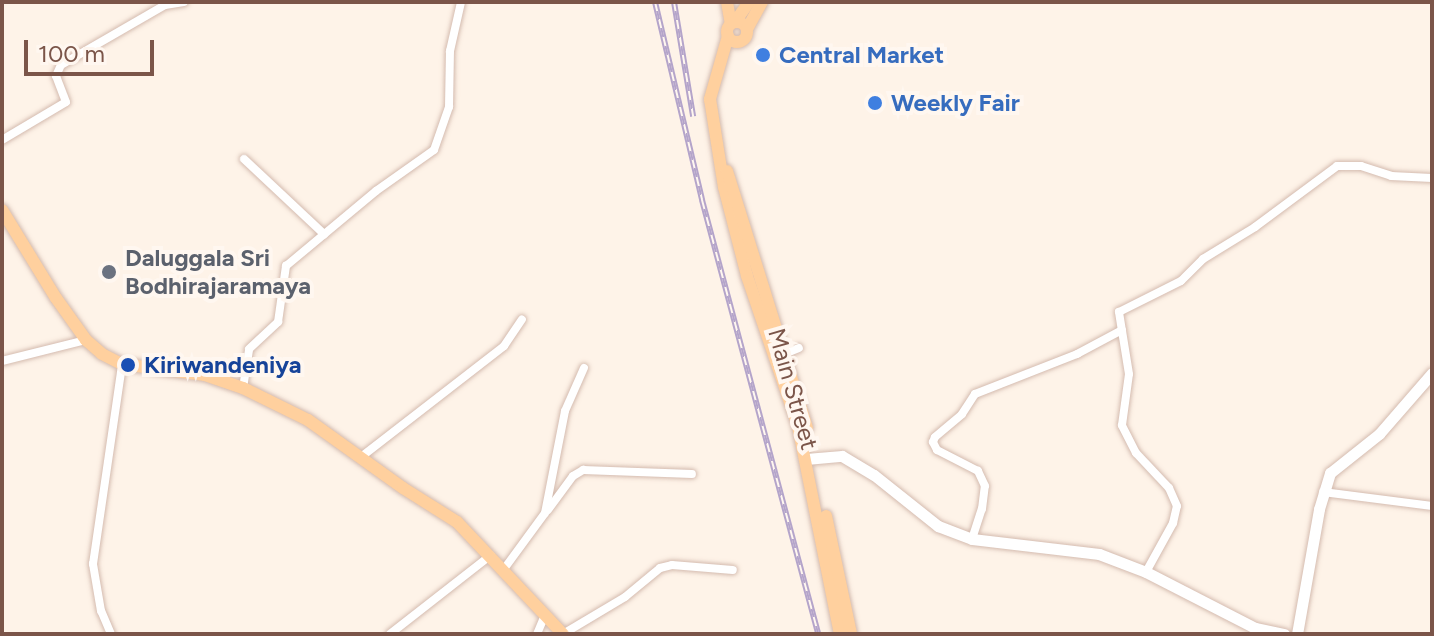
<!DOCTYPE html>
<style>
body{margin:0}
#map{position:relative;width:1434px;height:636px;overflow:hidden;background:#fef3e8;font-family:Figtree,sans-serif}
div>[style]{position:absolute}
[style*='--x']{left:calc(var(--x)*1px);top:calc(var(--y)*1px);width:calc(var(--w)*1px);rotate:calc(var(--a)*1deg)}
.roads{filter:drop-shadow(0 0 2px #d4bbaf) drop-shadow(0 0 2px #d4bbaf)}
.street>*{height:8px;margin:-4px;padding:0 4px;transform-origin:4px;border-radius:4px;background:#fff}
.secondary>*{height:11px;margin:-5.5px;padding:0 5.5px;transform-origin:5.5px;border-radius:5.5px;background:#fff}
.primary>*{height:12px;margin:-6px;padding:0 6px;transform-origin:6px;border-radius:6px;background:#ffd09e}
.primary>.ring{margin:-6px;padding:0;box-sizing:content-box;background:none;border:12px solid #ffd09e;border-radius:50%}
.rail>*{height:6px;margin-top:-3px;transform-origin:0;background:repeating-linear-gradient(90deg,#fff7f0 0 9px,#b4a4ca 0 18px);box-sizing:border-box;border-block:2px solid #b4a4ca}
.dots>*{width:22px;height:22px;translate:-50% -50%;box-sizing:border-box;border:4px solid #fff7f0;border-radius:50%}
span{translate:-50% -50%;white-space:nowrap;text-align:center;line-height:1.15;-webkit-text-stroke:8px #fff7f0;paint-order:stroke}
.shop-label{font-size:24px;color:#366cbe;font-weight:700}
.left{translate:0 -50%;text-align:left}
.worship-label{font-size:24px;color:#5b616d;font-weight:700}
.transit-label{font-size:24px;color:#164399;font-weight:700}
.street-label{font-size:24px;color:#7b5549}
.frame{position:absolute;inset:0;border:4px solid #7b5549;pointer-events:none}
.scale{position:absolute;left:24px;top:40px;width:130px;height:36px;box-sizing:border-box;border:4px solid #7b5549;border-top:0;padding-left:10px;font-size:24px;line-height:28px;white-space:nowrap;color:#7b5549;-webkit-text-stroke:6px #fff7f0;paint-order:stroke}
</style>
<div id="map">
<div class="roads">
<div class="street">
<i style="--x:2;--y:140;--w:74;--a:-30.7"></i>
<i style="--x:66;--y:102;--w:28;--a:-111"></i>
<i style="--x:56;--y:76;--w:12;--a:-66"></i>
<i style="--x:61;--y:65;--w:120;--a:-30"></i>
<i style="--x:165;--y:5;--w:19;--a:-9"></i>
<i style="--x:244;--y:159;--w:110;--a:43.2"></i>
<i style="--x:784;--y:354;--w:16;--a:-22"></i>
<i style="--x:2;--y:361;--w:87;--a:-14"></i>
<i style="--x:243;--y:388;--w:39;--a:-81"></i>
<i style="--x:249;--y:349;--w:40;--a:-43"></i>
<i style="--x:278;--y:322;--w:57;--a:-81.9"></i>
<i style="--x:286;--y:266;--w:117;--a:-39.8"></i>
<i style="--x:376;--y:191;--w:71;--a:-35.3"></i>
<i style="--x:434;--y:150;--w:46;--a:-70.8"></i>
<i style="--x:449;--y:107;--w:56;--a:-89"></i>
<i style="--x:450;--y:51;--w:50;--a:-77.3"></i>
<i style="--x:361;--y:457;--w:181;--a:-37.8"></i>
<i style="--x:504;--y:346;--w:32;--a:-56"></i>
<i style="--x:1323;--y:492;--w:110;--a:7.3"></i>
<i style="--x:548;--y:510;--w:42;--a:-53.7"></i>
<i style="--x:573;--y:476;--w:12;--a:-31"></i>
<i style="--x:583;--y:470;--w:109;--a:2.1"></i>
<i style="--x:972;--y:539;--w:32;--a:-72"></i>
<i style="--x:982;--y:509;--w:23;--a:-83"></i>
<i style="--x:985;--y:486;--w:17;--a:-115"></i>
<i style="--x:978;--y:471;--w:46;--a:-152.9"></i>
<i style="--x:937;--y:450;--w:9;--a:-117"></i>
<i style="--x:933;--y:442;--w:5;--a:-68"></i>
<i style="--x:935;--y:437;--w:35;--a:-40"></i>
<i style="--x:962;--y:414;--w:24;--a:-57"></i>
<i style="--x:975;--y:394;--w:110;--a:-21.4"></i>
<i style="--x:1077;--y:354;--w:51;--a:-28.1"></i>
<i style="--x:504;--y:569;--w:69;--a:-53.8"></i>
<i style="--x:545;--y:513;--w:104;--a:-78.9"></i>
<i style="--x:565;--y:411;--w:47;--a:-66.2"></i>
<i style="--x:1146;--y:572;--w:56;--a:-61.1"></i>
<i style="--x:1173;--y:523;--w:17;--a:-77"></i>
<i style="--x:1177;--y:506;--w:20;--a:-114"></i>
<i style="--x:1169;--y:488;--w:48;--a:-133.3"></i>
<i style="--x:1136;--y:453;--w:31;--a:-117"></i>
<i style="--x:1122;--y:425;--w:51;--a:-82.2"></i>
<i style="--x:1129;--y:374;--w:63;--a:-99.2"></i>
<i style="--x:1119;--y:312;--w:69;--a:-26.6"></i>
<i style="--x:1181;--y:281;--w:31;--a:-45"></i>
<i style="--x:1203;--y:259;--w:61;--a:-31.6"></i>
<i style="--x:1255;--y:227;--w:102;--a:-36.6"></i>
<i style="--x:1337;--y:166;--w:24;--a:0"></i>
<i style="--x:1361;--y:166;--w:32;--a:18"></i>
<i style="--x:1391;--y:176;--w:41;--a:2.8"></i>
<i style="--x:111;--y:634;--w:25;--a:-113"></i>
<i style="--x:101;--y:611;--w:48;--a:-99.7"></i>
<i style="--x:93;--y:564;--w:202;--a:-81.7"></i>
<i style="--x:390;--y:634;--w:128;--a:-38"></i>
<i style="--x:537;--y:634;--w:21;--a:-67"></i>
<i style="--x:563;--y:634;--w:72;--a:-30.8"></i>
<i style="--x:625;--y:597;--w:45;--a:-39.6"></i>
<i style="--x:660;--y:568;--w:12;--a:-14"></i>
<i style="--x:672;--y:565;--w:61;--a:4.7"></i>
</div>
<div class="secondary">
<i style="--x:806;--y:459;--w:36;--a:-5"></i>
<i style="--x:842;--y:456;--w:37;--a:31"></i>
<i style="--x:874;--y:475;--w:82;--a:38.6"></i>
<i style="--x:938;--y:526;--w:36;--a:21"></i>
<i style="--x:972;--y:539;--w:128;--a:6.7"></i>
<i style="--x:1099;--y:554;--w:50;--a:21"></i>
<i style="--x:1146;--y:572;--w:123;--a:27.2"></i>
<i style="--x:1255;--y:628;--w:30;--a:12"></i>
<i style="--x:1297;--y:634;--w:127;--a:-80"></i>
<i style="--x:1319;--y:509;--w:38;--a:-73"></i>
<i style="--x:1330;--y:473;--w:63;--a:-38.5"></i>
<i style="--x:1379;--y:434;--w:81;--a:-49"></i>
</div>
<div class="primary">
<i style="--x:727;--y:2;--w:22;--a:80"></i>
<i style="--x:735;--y:22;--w:24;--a:-55"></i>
<i class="ring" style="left:727px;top:22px;width:8px;height:8px"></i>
<i style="--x:747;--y:29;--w:31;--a:-61"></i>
<i style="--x:728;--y:36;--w:66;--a:105.9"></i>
<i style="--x:710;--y:99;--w:89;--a:81"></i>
<i style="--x:724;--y:187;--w:92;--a:75.5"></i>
<i style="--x:747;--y:276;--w:158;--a:71.2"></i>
<i style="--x:798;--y:426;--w:212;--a:78.6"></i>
<i style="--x:727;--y:171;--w:269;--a:72.7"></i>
<i style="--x:2;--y:210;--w:103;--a:58.5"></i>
<i style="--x:56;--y:298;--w:52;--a:54.5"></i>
<i style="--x:86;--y:340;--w:21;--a:41"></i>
<i style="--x:102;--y:354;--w:22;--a:27"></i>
<i style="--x:122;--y:364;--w:84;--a:7.5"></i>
<i style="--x:205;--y:375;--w:40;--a:18.9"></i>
<i style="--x:243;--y:388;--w:72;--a:26.2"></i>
<i style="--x:308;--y:420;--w:117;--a:35.6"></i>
<i style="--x:403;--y:488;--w:64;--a:32.2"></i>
<i style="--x:457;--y:522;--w:154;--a:46.6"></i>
<i style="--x:826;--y:516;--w:121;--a:78"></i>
</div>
</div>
<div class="rail">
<i style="--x:655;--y:2;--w:204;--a:76.6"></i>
<i style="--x:702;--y:200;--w:449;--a:75"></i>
<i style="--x:674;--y:2;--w:116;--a:80.5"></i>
</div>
<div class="dots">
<i style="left:763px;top:55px;background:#3f7fe0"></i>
<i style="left:875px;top:103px;background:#3f7fe0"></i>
<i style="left:109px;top:272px;background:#6b7280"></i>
<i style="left:128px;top:365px;background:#1a4fb4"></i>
</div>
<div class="shop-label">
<span class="left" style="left:779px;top:55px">Central Market</span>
<span class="left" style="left:891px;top:103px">Weekly Fair</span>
</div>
<div class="worship-label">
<span class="left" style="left:125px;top:272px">Daluggala Sri<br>Bodhirajaramaya</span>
</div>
<div class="transit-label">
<span class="left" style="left:144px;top:365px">Kiriwandeniya</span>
</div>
<div class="street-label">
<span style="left:793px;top:389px;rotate:74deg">Main Street</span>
</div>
<div class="frame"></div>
<div class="scale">100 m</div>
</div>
